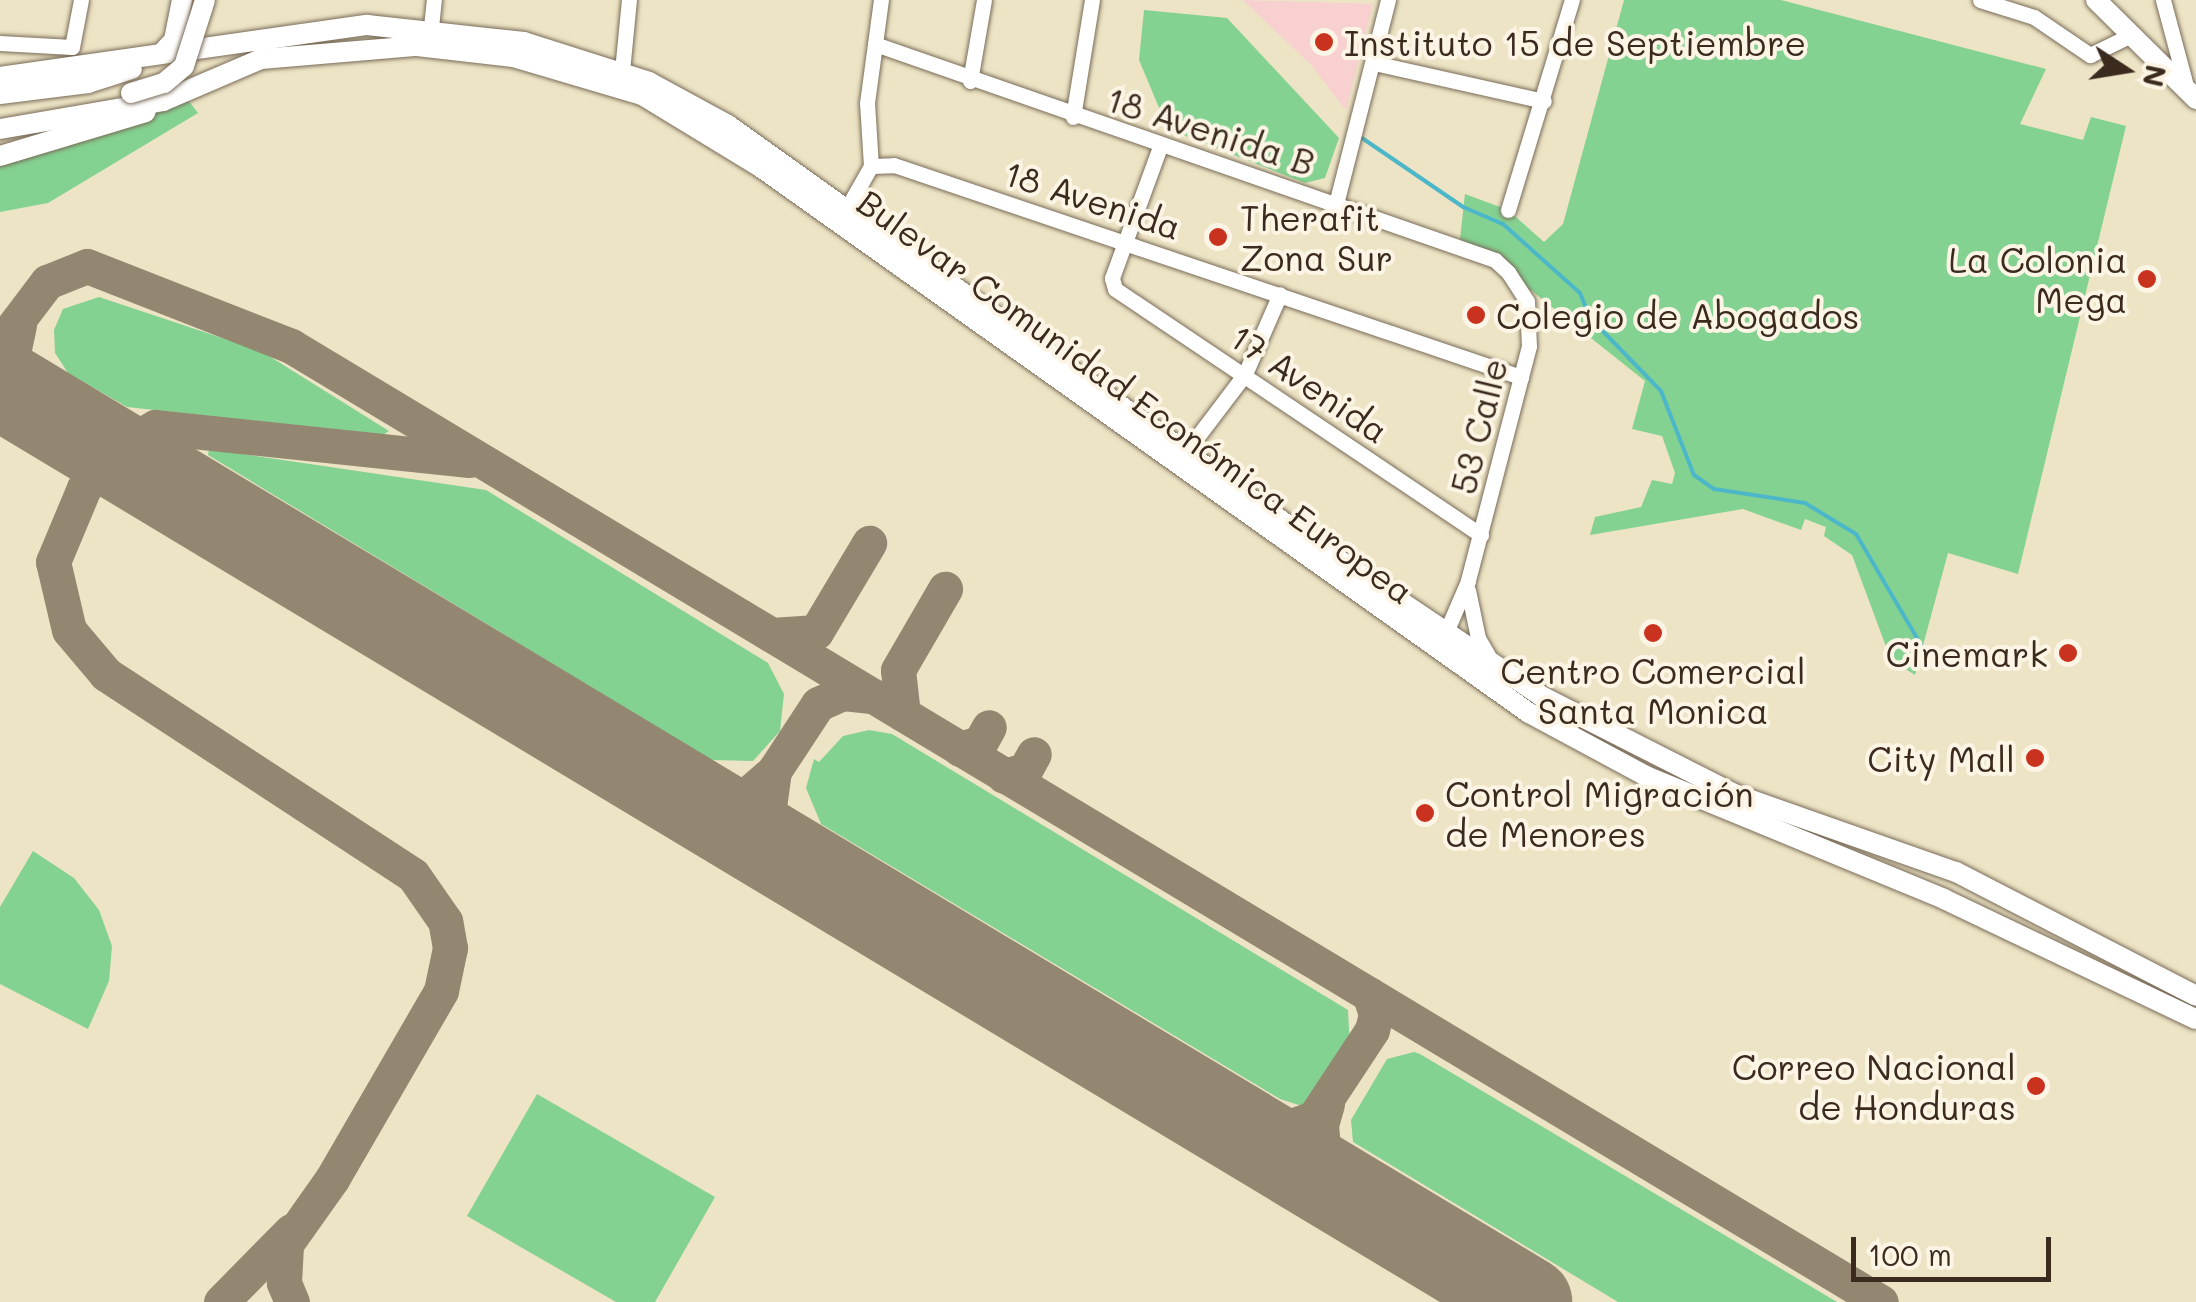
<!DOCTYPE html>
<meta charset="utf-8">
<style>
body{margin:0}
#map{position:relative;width:2196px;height:1302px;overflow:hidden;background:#ede4c5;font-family:Mali,sans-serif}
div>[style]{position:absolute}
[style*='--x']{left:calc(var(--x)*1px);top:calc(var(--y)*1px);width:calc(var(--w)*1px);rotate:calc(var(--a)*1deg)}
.built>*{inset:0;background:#f7d0cf}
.green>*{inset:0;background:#84d291}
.stream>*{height:4px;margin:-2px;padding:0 2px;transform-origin:2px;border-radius:2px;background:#4db7ca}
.taxiway>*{height:35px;margin:-17.5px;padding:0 17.5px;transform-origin:17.5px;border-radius:17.5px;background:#948772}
.runway>*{height:90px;margin:-45px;padding:0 45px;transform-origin:45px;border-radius:45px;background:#948772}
.roads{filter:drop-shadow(0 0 2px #796b58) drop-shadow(0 0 2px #796b58)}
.minor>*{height:15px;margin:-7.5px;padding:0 7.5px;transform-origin:7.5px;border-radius:7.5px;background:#fff}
.major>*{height:20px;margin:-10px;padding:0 10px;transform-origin:10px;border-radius:10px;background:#fff}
.bridges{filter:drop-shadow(0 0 2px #796b58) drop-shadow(0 0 2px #796b58)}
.major-bridge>*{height:20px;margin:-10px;padding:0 10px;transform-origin:10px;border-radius:10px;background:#fff}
.dots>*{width:28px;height:28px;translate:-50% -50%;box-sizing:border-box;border:5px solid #fcf5e5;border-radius:50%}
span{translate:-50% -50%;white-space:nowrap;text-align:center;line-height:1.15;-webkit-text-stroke:8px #fcf5e5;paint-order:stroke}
.poi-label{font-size:35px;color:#3b2a1e}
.left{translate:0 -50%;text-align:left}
.right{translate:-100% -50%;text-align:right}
.street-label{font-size:35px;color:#3b2a1e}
.north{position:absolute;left:2076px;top:20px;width:100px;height:100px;-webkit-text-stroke:8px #fcf5e5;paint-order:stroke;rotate:102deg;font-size:28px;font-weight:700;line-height:40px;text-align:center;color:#3b2a1e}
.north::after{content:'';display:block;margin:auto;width:35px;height:45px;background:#3b2a1e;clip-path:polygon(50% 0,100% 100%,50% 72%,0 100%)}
.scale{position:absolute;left:1851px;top:1237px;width:200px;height:45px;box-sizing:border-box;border:5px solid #3b2a1e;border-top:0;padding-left:12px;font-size:30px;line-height:35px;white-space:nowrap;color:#3b2a1e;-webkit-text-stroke:8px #fcf5e5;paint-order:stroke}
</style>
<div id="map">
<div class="built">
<i style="clip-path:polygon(1243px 0,1373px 4px,1346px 110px,1310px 64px)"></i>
</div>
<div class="green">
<i style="clip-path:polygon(1624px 0,1781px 0,2046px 69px,2020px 124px,2083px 140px,2091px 117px,2126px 126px,2018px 574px,1948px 553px,1915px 675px,1891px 660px,1852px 555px,1824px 536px,1826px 527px,1805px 519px,1801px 530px,1743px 509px,1590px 535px,1595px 517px,1641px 507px,1652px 480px,1672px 484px,1675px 473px,1662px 436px,1632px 429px,1645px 381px,1528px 288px,1502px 259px,1460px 239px,1465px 194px,1508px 210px,1544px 242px,1563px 224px)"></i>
<i style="clip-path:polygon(1144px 10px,1227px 18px,1339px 138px,1325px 178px,1305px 183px,1168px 129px,1139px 60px)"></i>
<i style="clip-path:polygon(184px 95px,198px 113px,48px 203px,0 212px,0 156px)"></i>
<i style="clip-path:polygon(99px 297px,261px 351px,389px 431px,383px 435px,127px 407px,68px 373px,55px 353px,54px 330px,63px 309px)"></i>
<i style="clip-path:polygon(209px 449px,486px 490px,768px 663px,784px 694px,780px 731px,753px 761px,711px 760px,208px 455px)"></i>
<i style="clip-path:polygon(869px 730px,892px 734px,1348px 1010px,1350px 1048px,1319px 1096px,1302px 1106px,1280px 1099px,821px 824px,806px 788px,814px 759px,819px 762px,843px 736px)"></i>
<i style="clip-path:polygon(33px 851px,74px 878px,99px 910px,112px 946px,109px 981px,88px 1029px,0 984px,0 907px)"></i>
<i style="clip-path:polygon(1414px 1052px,1420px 1054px,1837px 1302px,1618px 1302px,1353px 1142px,1351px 1120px,1387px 1059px)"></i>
<i style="clip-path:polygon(537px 1094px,715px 1197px,655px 1302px,616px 1302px,467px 1216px)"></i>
</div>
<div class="stream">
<i style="--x:1362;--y:138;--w:122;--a:34.3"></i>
<i style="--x:1463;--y:207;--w:43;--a:23"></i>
<i style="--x:1503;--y:224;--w:103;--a:41.9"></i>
<i style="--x:1580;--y:293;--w:27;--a:68"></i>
<i style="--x:1590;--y:318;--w:102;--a:45.8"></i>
<i style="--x:1661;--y:391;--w:90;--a:68.6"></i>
<i style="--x:1694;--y:475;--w:24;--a:35"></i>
<i style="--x:1714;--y:489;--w:92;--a:8.7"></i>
<i style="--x:1805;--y:503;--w:60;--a:31.3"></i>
<i style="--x:1856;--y:534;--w:129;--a:59.6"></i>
</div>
<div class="taxiway">
<i style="--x:19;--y:325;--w:38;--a:102"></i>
<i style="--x:11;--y:362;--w:51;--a:59.4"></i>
<i style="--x:0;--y:344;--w:78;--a:-52.8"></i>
<i style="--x:47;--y:282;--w:43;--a:-21.8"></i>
<i style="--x:87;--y:266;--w:219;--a:21.4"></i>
<i style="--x:291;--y:346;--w:1855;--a:31.02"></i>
<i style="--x:772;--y:635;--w:44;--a:-3.9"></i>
<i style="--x:816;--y:632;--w:104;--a:-59.2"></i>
<i style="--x:903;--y:714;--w:44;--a:-96.5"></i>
<i style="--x:898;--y:670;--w:94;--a:-59.9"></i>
<i style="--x:960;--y:749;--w:21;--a:-17"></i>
<i style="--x:980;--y:743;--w:18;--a:-61"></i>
<i style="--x:1004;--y:776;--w:22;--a:-16"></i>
<i style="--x:1025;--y:770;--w:18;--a:-61"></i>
<i style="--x:697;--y:804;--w:53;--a:-11.9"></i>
<i style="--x:749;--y:793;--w:33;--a:-41"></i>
<i style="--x:793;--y:861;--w:53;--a:-118"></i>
<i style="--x:768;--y:814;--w:43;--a:-82.1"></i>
<i style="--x:774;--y:771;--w:80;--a:-56.7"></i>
<i style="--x:818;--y:704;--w:27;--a:-24"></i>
<i style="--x:843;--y:693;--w:31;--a:6"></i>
<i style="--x:1327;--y:1104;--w:22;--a:106"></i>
<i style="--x:1321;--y:1125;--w:33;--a:85"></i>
<i style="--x:1324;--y:1158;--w:19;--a:65"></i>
<i style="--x:1332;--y:1175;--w:42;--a:43.1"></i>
<i style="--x:1236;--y:1127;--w:36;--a:9"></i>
<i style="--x:1272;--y:1133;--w:45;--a:-19.7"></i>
<i style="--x:1314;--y:1118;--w:105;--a:-56.6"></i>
<i style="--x:1372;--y:1030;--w:16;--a:-76"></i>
<i style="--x:1376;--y:1014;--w:21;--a:-109"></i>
<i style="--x:221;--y:1302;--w:100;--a:-45.4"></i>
<i style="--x:292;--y:1302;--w:21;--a:-113"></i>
<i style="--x:284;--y:1283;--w:39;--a:-87"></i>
<i style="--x:286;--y:1244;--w:80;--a:-54.7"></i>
<i style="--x:332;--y:1179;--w:217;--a:-59.9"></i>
<i style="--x:441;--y:991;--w:44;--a:-78.2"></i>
<i style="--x:450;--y:948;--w:27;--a:-100"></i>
<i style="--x:445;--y:921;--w:56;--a:-124.8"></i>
<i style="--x:413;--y:875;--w:367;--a:-146.8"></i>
<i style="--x:106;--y:674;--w:57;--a:-130.1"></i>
<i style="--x:69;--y:630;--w:70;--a:-103.2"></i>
<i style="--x:53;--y:562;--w:80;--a:-67.3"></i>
<i style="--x:84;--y:488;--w:46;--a:-52.1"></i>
<i style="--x:112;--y:452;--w:50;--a:-30.2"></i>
<i style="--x:155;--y:427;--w:316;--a:6"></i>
</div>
<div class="runway">
<i style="--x:0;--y:384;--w:1782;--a:31.01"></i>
</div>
<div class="roads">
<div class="minor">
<i style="--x:1980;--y:0;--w:57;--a:17.5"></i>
<i style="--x:2034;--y:17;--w:68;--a:34.2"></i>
<i style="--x:2090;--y:55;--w:48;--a:-26"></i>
<i style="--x:2163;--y:0;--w:89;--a:75"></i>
<i style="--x:431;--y:27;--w:27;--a:-84"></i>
<i style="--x:0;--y:43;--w:72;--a:3.2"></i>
<i style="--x:72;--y:47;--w:48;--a:-79.2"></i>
<i style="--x:875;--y:44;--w:657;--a:19.21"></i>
<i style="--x:1495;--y:260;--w:18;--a:43"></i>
<i style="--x:1508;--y:272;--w:35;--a:57"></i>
<i style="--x:1527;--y:301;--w:45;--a:87.5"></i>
<i style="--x:1529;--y:346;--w:243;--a:104.6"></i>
<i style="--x:1468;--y:581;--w:56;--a:113.3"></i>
<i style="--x:1374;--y:63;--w:174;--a:12.6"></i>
<i style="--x:622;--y:71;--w:71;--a:-84.4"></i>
<i style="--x:970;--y:81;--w:82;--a:-80.2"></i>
<i style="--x:1073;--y:117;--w:119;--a:-80.8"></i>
<i style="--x:1161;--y:144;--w:143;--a:110.1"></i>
<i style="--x:1112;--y:278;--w:11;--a:75"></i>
<i style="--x:1115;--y:289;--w:441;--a:33.9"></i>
<i style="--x:871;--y:166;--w:23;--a:-2"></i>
<i style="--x:894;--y:165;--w:662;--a:18.68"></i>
<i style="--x:1336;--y:204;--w:211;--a:-75.7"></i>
<i style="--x:846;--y:210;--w:51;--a:-60.4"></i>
<i style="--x:871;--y:166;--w:63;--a:-93.6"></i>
<i style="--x:867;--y:103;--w:104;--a:-82.3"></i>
<i style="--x:1508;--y:210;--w:220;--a:-73.1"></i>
<i style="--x:1185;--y:453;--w:99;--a:-52.8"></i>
<i style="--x:1245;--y:374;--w:87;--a:-66.4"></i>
<i style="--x:1468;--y:590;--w:49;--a:78.2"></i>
<i style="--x:1478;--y:638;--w:28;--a:60"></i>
</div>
<div class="major">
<i style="--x:2096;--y:0;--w:141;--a:44.7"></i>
<i style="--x:162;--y:53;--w:18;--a:-47"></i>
<i style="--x:174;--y:40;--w:41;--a:-78.7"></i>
<i style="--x:0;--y:77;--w:371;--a:-8.1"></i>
<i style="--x:367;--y:25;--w:158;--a:6.2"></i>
<i style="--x:524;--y:42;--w:131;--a:17.7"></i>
<i style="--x:649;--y:82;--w:90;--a:28.6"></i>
<i style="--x:728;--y:125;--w:703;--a:35.57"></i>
<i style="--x:1300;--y:534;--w:290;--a:33.9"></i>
<i style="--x:1541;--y:696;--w:216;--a:26.9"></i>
<i style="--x:1734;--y:794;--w:235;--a:19.4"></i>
<i style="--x:1956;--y:872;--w:270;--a:27.3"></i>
<i style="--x:0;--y:94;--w:89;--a:-7.1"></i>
<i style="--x:88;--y:83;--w:46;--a:-17.7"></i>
<i style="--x:0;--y:129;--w:165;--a:-9.7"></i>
<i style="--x:163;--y:101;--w:107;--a:-23.2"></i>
<i style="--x:261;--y:59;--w:157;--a:-4.8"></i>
<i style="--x:417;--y:46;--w:97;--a:6.5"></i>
<i style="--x:513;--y:57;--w:134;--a:16.4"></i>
<i style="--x:642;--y:95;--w:137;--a:31.3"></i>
<i style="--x:759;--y:166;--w:945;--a:35.39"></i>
<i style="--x:1529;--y:713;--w:133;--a:28.3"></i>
<i style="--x:1646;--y:776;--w:322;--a:22.4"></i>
<i style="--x:1944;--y:899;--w:279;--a:25.5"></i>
<i style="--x:0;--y:156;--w:152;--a:-16.8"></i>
</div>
</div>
<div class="bridges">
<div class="major-bridge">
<i style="--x:131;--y:93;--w:34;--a:-17"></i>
<i style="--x:164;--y:83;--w:26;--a:-40"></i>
<i style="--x:184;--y:66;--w:69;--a:-72.3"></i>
</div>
</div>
<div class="dots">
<i style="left:1324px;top:42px;background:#c8321e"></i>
<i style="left:1218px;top:237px;background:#c8321e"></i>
<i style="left:2147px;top:279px;background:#c8321e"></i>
<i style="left:1476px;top:315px;background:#c8321e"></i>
<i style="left:1653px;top:633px;background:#c8321e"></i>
<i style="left:2068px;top:653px;background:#c8321e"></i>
<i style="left:2035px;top:758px;background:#c8321e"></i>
<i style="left:1425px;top:813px;background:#c8321e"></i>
<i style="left:2036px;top:1086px;background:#c8321e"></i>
</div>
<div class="poi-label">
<span class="left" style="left:1344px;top:42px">Instituto 15 de Septiembre</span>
<span class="left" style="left:1240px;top:237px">Therafit<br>Zona Sur</span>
<span class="right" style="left:2127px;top:279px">La Colonia<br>Mega</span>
<span class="left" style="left:1496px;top:315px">Colegio de Abogados</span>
<span class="right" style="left:2048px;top:653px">Cinemark</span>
<span style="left:1653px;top:690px">Centro Comercial<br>Santa Monica</span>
<span class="right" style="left:2015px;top:758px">City Mall</span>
<span class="left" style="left:1445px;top:813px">Control Migración<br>de Menores</span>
<span class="right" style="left:2016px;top:1086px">Correo Nacional<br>de Honduras</span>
</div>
<div class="street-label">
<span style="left:1211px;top:130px;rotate:18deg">18 Avenida B</span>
<span style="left:1093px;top:199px;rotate:18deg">18 Avenida</span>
<span style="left:1310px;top:383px;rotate:34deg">17 Avenida</span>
<span style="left:1136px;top:396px;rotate:36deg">Bulevar Comunidad Económica Europea</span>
<span style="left:1478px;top:426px;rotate:-76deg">53 Calle</span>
</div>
<div class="north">N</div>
<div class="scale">100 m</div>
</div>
